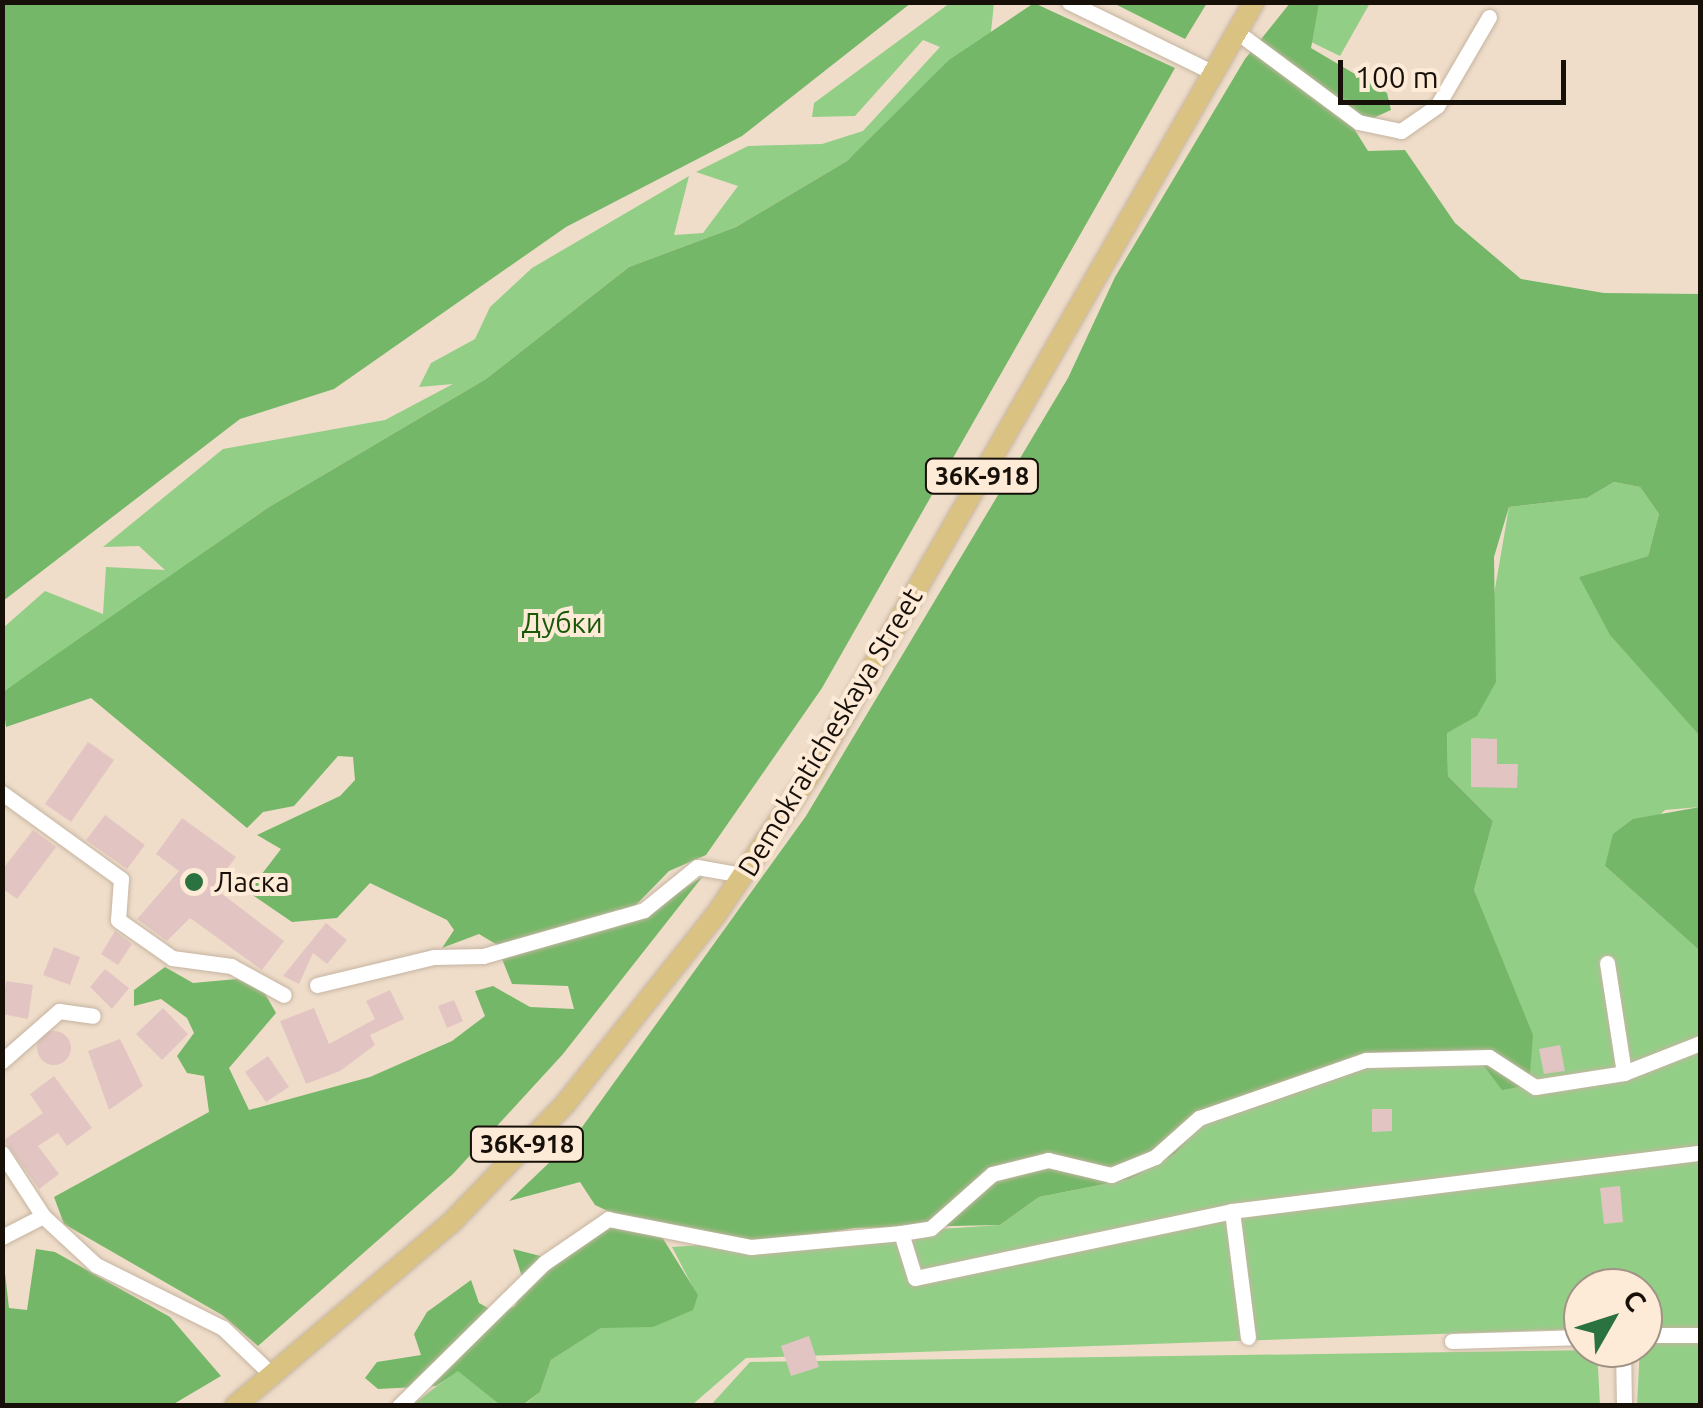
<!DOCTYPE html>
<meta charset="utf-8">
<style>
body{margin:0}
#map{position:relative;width:1703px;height:1408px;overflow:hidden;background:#efddca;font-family:Ubuntu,sans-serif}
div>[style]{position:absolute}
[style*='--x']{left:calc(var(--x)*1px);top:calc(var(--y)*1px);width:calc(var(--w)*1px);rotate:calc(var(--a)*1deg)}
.green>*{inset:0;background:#93ce87}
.forest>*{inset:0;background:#75b768}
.building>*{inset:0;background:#e2c5c2}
.round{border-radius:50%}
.roads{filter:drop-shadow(0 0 2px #c5b4a1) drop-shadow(0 0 2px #c5b4a1)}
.minor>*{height:15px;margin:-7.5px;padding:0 7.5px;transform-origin:7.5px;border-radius:7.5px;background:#fff}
.major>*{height:20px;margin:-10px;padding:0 10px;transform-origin:10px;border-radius:10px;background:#d9c282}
.dots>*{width:28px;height:28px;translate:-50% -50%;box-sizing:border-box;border:5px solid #fdead7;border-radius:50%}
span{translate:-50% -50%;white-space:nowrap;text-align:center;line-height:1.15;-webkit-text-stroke:8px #fdead7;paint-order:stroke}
.shield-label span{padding:2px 8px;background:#fdead7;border:2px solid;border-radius:8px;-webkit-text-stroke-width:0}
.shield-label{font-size:25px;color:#161009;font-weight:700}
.park-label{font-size:28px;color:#195907}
.street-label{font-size:28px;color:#161009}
.poi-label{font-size:28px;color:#161009}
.left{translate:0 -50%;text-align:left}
.frame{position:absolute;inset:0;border:5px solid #161009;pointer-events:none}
.north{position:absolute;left:1563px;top:1268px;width:100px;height:100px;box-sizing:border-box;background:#fdead7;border:2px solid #a19385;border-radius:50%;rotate:51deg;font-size:28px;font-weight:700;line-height:40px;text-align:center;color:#161009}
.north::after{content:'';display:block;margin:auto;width:35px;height:45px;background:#2a7340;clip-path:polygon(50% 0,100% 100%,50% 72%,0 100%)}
.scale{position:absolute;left:1338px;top:60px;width:228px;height:45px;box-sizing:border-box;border:5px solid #161009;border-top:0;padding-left:12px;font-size:30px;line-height:35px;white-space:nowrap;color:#161009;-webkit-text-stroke:8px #fdead7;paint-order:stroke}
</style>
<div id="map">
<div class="green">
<i style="clip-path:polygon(950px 3px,994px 3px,991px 32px,847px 161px,736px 227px,629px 267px,486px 379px,269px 507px,3px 693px,3px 628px,45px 591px,103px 614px,106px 567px,165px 570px,139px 546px,103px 547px,223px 449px,385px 420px,453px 384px,419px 387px,431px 363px,475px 339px,490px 307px,532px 268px,689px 176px,674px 235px,703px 233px,738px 186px,696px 172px,748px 146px,822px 144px,863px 131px,940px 47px,923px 40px,855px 116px,812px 117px,814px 103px)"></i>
<i style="clip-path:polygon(1319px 3px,1370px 3px,1340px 56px,1309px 41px)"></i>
<i style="clip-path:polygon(1614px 482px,1640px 487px,1659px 514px,1648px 556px,1580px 577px,1700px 736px,1700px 807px,1665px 810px,1605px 866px,1700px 951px,1700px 1405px,1637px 1405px,1643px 1288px,1583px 1288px,1583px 1329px,746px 1358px,692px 1405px,523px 1406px,540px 1392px,551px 1360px,602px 1327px,697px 1295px,672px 1247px,1000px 1225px,1039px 1197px,1130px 1179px,1174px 1155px,1198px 1127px,1513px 990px,1474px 890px,1493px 821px,1448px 776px,1447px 733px,1492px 606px,1509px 507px,1587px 498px)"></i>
<i style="clip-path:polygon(1597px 1350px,1600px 1405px,710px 1406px,750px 1362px)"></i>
<i style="clip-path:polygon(458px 1370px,500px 1405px,411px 1406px)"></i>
</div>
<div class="forest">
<i style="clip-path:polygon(3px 2px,911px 2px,911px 3px,742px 136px,566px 227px,334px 389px,240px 419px,3px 601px)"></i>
<i style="clip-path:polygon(1034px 3px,1175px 68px,822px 688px,706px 855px,669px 871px,635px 906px,499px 946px,479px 934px,442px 948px,454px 930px,447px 920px,370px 883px,337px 918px,292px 922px,248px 892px,281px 849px,257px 835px,340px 796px,355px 780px,353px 757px,338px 756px,294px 806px,263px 812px,247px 828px,91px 698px,6px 727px,2px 693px,44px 663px,269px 507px,486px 379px,629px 267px,736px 227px,847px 161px,949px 60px)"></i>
<i style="clip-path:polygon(1113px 3px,1207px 3px,1185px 39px)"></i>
<i style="clip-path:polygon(1290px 3px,1319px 3px,1311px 48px,1387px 93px,1391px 110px,1353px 127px,1368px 151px,1405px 150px,1455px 223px,1521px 279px,1604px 293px,1700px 294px,1700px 736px,1610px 635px,1579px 577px,1648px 556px,1659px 514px,1640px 487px,1614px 482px,1587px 498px,1509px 507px,1494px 557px,1496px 682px,1477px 716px,1447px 733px,1448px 776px,1493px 821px,1474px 890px,1533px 1035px,1529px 1085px,1502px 1090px,1481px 1062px,1375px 1066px,1199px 1127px,1174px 1155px,1130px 1179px,1039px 1197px,1000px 1225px,855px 1228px,765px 1243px,629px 1221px,595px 1205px,580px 1182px,509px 1201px,572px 1141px,806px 816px,1068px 378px,1115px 277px,1245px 59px)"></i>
<i style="clip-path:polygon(1700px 807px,1700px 951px,1605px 866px,1613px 834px,1633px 819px)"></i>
<i style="clip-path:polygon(703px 876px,563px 1054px,453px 1174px,258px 1346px,222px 1315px,64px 1224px,54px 1197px,209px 1112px,204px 1076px,187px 1073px,177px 1056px,194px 1033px,187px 1018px,161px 999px,134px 1006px,134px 990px,165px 967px,193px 983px,237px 979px,264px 992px,276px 1013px,229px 1068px,249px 1110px,370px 1077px,452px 1041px,485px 1016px,475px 991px,493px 986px,530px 1007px,574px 1009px,568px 986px,512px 984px,502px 959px,649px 912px)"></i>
<i style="clip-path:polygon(622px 1226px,662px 1237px,698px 1295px,693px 1310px,653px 1327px,601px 1328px,551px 1360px,540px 1392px,523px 1405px,500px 1405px,458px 1371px,436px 1386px,378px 1389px,365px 1378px,377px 1362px,421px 1355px,414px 1334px,427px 1312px,471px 1280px,479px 1303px,499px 1314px,515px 1306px,525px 1286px,513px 1249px,556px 1260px,586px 1229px)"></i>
<i style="clip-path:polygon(2px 1247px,9px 1308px,27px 1310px,36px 1249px,55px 1252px,170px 1317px,221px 1376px,172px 1405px,3px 1405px)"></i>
</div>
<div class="building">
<i style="clip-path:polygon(1471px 738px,1497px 739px,1497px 764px,1518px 764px,1517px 788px,1471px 787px)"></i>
<i style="clip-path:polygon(88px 742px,114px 760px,71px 822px,45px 804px)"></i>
<i style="clip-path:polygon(105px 815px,145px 845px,127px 869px,86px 840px)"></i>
<i style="clip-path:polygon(182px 818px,236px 857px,213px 887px,284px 941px,262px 970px,190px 918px,167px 941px,137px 919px,179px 871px,156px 854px)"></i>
<i style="clip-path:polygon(33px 830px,56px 847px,17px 899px,2px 888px,2px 870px)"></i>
<i style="clip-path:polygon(326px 923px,347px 940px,327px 964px,313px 953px,299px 984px,283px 976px)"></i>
<i style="clip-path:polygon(115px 931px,132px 944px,118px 965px,101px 954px)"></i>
<i style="clip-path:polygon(54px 947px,80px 957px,70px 985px,43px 975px)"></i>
<i style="clip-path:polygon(105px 969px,129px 988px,112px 1009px,90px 987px)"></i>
<i style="clip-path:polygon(6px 981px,33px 985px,28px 1019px,2px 1014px)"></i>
<i style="clip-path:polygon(390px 990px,404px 1019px,370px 1035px,375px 1045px,340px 1071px,306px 1084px,280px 1021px,314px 1008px,329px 1044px,375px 1019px,366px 1001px)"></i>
<i style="clip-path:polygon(454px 1000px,463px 1021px,447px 1028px,438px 1006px)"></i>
<i style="clip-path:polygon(163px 1008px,188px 1034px,162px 1060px,136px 1034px)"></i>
<i class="round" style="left:37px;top:1031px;width:34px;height:34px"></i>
<i style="clip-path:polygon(120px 1039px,143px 1086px,109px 1110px,88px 1051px)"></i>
<i style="clip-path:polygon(1560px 1045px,1565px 1071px,1544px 1074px,1539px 1049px)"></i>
<i style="clip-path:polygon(268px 1056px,289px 1087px,266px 1102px,245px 1072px)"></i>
<i style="clip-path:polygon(54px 1076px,92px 1128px,67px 1146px,58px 1133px,38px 1146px,59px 1174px,39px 1189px,4px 1140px,43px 1113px,30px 1094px)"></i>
<i style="clip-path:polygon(1372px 1109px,1392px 1109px,1392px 1131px,1372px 1132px)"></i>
<i style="clip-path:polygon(1620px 1186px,1623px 1222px,1604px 1224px,1600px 1188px)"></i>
<i style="clip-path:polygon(809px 1336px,819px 1367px,791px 1376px,781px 1346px)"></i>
</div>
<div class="roads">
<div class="minor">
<i style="--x:1069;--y:2;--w:161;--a:26.1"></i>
<i style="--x:1237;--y:32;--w:151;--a:36.6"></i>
<i style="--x:1358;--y:122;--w:44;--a:11.8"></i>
<i style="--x:1401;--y:131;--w:44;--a:-34.8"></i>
<i style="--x:1437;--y:106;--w:103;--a:-59.7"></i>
<i style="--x:2;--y:793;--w:147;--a:35.9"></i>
<i style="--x:121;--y:879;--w:41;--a:94.2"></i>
<i style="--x:118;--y:920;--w:66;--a:35.1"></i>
<i style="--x:172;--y:958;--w:60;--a:7.7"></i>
<i style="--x:231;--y:966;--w:60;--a:28.7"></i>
<i style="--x:1607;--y:963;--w:111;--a:81.2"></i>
<i style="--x:317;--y:985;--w:120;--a:-13.5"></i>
<i style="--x:434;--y:957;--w:49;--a:-1.2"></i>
<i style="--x:483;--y:956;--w:167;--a:-15.9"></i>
<i style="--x:644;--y:910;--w:68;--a:-39.1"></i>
<i style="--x:697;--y:867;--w:47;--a:9.9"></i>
<i style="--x:2;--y:1061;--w:76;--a:-41.3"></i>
<i style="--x:59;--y:1011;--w:34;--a:8"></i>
<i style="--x:2;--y:1153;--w:75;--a:56.9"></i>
<i style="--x:43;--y:1216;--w:72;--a:42.8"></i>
<i style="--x:96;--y:1265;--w:142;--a:26.4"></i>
<i style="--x:223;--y:1328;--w:69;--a:43.8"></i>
<i style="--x:1232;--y:1211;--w:127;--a:82.8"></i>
<i style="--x:901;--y:1233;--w:30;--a:-9"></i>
<i style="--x:931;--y:1228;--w:81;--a:-41.5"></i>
<i style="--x:992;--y:1174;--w:58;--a:-14"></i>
<i style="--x:1048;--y:1160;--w:65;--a:13.4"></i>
<i style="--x:1111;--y:1175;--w:48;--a:-22.2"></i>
<i style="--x:1155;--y:1157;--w:59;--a:-41.6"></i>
<i style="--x:1199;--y:1118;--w:177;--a:-19.2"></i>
<i style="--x:1366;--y:1060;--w:123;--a:-1.4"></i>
<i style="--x:1489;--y:1057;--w:55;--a:33.1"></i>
<i style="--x:1535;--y:1087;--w:90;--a:-8.9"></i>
<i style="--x:1624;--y:1073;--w:82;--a:-21.5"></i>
<i style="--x:2;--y:1237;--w:46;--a:-27.1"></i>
<i style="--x:1643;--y:1335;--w:57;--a:0"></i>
<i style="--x:1452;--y:1341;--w:131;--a:-1.7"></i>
<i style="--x:1623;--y:1348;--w:58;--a:89"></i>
<i style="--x:399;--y:1406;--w:204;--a:-44.6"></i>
<i style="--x:544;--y:1263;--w:78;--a:-34.5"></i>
<i style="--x:608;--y:1219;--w:146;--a:11.1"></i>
<i style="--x:751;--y:1247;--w:151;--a:-5.3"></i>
<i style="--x:901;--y:1233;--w:47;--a:72.7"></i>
<i style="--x:915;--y:1278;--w:324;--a:-11.9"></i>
<i style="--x:1232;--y:1211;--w:472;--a:-7.1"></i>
</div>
<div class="major">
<i style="--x:235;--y:1406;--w:283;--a:-40.3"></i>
<i style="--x:451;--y:1223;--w:166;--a:-46.2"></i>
<i style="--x:566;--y:1103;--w:239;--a:-51.5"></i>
<i style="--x:715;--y:916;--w:176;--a:-56.1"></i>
<i style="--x:813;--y:770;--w:886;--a:-60.13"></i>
</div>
</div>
<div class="dots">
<i style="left:194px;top:882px;background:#2a7340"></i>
</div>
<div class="shield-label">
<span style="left:982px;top:476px">36К-918</span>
<span style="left:527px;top:1144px">36К-918</span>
</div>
<div class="park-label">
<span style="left:562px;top:623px">Дубки</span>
</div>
<div class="street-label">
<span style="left:830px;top:732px;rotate:-59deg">Demokraticheskaya Street</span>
</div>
<div class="poi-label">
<span class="left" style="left:214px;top:882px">Ласка</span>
</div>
<div class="frame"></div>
<div class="north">С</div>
<div class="scale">100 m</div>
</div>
